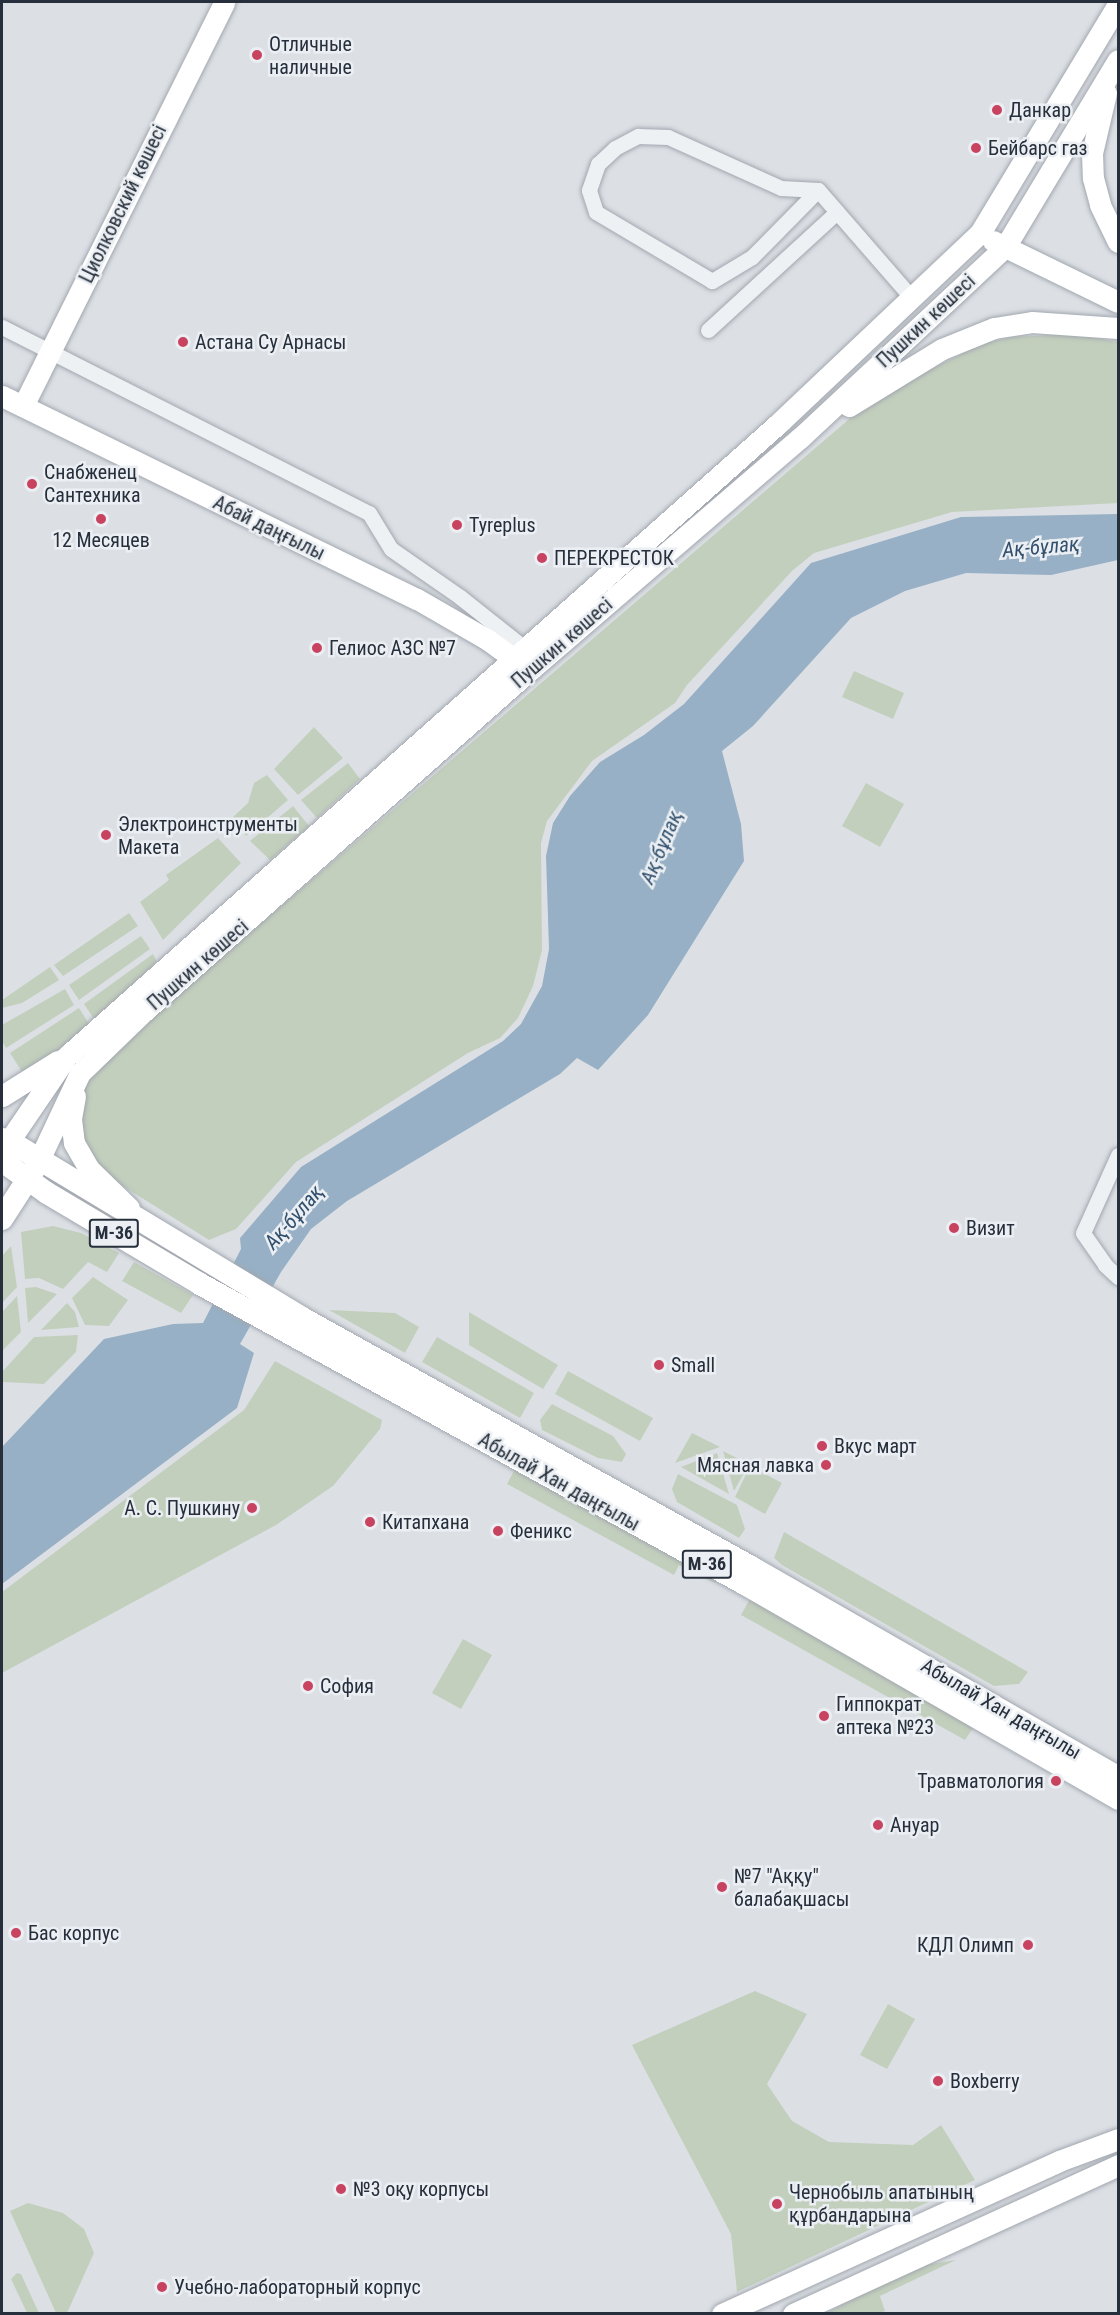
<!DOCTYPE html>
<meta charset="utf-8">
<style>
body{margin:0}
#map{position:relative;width:1120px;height:2315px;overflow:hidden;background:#dce0e5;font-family:"Roboto Condensed",sans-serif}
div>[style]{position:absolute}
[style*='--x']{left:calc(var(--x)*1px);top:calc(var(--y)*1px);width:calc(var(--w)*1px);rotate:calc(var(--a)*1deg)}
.green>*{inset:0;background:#c3cfbd}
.water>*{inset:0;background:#97b0c5}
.roads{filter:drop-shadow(0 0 2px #a2a7af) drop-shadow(0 0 2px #a2a7af)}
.street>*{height:15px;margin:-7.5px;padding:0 7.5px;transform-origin:7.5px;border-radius:7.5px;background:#eef1f4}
.secondary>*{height:21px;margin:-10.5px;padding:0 10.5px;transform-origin:10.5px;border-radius:10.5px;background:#fff}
.primary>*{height:22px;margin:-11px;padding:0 11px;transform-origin:11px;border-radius:11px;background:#fff}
.dots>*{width:16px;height:16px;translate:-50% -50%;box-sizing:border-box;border:3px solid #ebeff3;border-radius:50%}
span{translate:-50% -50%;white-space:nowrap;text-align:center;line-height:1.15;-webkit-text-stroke:5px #ebeff3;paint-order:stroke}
.shield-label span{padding:2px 4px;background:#ebeff3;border:2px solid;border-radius:4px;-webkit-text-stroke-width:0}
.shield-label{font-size:18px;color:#262f3b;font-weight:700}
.poi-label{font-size:20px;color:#262f3b}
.left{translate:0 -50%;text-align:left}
.right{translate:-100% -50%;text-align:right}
.street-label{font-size:20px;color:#262f3b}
.water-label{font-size:21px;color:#32506d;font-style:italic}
.frame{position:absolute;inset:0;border:3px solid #262f3b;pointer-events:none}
</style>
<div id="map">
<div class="green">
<i style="clip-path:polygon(1074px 334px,1118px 342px,1118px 503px,952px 512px,814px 553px,792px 571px,687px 685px,675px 703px,592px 761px,547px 821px,541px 843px,542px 950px,533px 986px,518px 1018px,500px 1038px,468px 1053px,296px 1162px,236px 1229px,209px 1240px,94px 1168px,75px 1123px,84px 1075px,855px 414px,907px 381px,982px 344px,1012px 337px)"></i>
<i style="clip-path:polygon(854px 671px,904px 693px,893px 719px,842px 697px)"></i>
<i style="clip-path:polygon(314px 727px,343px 758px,298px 795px,274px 769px)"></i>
<i style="clip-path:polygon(348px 763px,360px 779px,317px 818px,301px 800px)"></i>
<i style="clip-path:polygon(267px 775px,288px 800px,246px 836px,233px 817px,248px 803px,254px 783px)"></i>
<i style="clip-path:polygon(866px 783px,904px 804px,880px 847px,842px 826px)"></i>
<i style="clip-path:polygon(293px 806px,309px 826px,270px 860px,250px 841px)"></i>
<i style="clip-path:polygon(218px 838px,241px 863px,163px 940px,140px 902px,169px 880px,166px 875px)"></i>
<i style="clip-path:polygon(129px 913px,138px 926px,63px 976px,54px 965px)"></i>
<i style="clip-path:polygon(141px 936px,150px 949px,79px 1000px,69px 985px)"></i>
<i style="clip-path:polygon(153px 954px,157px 962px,94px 1019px,84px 1004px)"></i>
<i style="clip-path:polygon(50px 967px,59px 980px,22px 1003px,2px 1008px,2px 1000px)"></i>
<i style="clip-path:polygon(65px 989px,74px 1005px,6px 1048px,2px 1041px,2px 1025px)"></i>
<i style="clip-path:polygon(79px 1008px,89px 1024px,26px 1078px,10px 1053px)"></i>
<i style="clip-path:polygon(53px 1226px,81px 1233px,119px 1253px,107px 1272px,88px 1262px,63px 1289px,39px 1278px,25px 1279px,21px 1232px)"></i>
<i style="clip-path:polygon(11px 1246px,17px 1287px,2px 1303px,2px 1256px)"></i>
<i style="clip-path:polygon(134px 1262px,193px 1295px,181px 1313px,122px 1281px)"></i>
<i style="clip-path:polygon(93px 1277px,128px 1300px,109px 1326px,85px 1325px,72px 1298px)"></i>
<i style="clip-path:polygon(36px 1287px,57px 1294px,28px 1323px,25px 1288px)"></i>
<i style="clip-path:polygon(17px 1296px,21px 1332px,2px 1351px,2px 1312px)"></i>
<i style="clip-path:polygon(67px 1303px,75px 1312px,79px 1327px,41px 1330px)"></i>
<i style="clip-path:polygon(329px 1310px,395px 1313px,419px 1327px,405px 1353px)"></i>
<i style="clip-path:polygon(469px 1312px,558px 1365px,543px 1389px,469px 1345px)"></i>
<i style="clip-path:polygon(78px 1335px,76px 1352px,44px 1384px,2px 1382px,2px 1372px,34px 1337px)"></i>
<i style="clip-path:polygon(437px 1337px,534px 1393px,520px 1418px,422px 1362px)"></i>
<i style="clip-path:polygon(275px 1361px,382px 1420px,380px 1429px,333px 1486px,276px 1525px,2px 1673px,2px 1592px,244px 1410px)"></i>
<i style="clip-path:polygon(568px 1371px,653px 1418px,640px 1441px,555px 1394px)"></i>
<i style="clip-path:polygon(552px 1404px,613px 1436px,626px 1454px,622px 1462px,598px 1458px,542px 1430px,540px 1420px)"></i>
<i style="clip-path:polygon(692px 1433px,720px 1447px,675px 1463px)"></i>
<i style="clip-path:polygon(723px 1451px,749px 1464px,734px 1491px)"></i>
<i style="clip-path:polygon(717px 1453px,729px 1494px,681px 1467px)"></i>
<i style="clip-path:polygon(750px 1466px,782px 1483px,765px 1514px,735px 1497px)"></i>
<i style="clip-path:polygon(516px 1467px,719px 1574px,715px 1583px,679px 1565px,674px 1575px,507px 1484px)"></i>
<i style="clip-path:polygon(678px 1474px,737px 1505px,745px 1529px,739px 1538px,677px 1502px,672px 1489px)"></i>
<i style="clip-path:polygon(784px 1532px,1028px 1672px,1019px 1684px,994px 1686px,782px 1565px,774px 1558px)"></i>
<i style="clip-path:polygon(752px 1595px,973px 1728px,965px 1740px,741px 1615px)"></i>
<i style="clip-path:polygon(463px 1639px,492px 1655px,461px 1709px,432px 1693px)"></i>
<i style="clip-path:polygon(755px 1991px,807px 2014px,767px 2084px,792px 2121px,829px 2142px,913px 2145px,941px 2125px,975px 2180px,737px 2292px,731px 2234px,632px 2045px)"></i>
<i style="clip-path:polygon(888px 2004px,915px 2019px,887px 2069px,860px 2055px)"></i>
<i style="clip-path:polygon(28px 2203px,63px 2213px,84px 2229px,94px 2253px,67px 2313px,56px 2313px,10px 2211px)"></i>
<i style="clip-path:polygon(956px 2260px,880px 2296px,885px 2311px,880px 2313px,825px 2314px,913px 2267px)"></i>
<i style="clip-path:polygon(17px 2273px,21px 2274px,39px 2313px,27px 2313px,11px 2279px)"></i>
</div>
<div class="water">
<i style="clip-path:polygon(1118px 514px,1118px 560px,1051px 575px,966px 573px,905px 591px,851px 618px,753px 726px,722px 751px,741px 824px,744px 861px,648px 1015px,598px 1070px,577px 1058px,560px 1074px,347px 1201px,311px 1229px,281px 1272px,240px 1344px,254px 1353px,237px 1408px,2px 1584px,2px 1447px,104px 1339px,173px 1324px,203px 1323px,241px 1249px,240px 1238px,301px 1167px,503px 1041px,521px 1024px,542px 986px,549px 949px,546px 856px,553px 823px,570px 796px,600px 762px,644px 735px,684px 704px,811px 563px,961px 517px)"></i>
</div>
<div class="roads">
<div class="street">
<i style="--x:818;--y:190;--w:94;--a:134.6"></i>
<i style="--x:752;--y:257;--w:47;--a:149"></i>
<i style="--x:712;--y:281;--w:135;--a:-149.3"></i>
<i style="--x:596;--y:212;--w:23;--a:-108"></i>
<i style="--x:589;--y:190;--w:28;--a:-71"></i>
<i style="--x:598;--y:164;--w:23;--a:-43"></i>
<i style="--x:615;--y:148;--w:26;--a:-28"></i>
<i style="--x:638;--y:136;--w:30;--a:2"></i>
<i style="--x:668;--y:137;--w:124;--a:24.3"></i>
<i style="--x:781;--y:188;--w:37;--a:3"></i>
<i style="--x:818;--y:190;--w:142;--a:49"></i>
<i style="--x:2;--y:327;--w:411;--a:26.9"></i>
<i style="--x:369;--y:513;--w:42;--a:58.6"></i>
<i style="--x:391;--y:549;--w:84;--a:34.8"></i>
<i style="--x:460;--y:597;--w:92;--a:38.4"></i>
<i style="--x:708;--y:330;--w:175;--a:-42.5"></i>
<i style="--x:1118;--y:1155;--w:85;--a:114.2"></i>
<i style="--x:1083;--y:1233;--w:39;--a:55"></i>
<i style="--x:1105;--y:1265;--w:18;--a:43"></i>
</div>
<div class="secondary">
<i style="--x:1106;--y:93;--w:62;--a:103.1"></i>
<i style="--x:1092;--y:153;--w:25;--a:88"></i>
<i style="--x:1093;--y:178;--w:28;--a:75"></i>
<i style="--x:1100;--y:205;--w:41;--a:64.1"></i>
<i style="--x:993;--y:241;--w:139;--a:26"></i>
<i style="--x:2;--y:396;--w:462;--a:26.1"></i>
<i style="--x:417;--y:599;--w:82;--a:30"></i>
<i style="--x:488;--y:640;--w:46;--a:36.1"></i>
<i style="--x:23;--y:406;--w:451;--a:-63.5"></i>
<i style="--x:849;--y:406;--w:109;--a:-31.5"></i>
<i style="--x:942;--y:349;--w:56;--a:-22"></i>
<i style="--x:994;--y:328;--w:38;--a:-9"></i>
<i style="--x:1032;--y:322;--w:86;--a:4"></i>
<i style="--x:2;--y:1096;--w:66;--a:-32"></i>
<i style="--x:75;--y:1096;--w:23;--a:100"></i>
<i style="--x:71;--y:1119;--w:24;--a:83"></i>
<i style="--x:74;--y:1143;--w:30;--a:60"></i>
<i style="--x:89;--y:1169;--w:56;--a:44.3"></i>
<i style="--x:2;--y:1138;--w:8;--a:23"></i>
<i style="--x:9;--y:1141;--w:103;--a:-55.7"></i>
<i style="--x:67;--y:1056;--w:954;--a:-41.64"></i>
<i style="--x:780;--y:422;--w:275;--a:-43.4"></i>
<i style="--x:980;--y:233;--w:267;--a:-58.9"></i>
<i style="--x:39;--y:1160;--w:96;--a:-64.8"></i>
<i style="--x:80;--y:1073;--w:86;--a:-44.1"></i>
<i style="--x:142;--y:1013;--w:518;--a:-41.48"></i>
<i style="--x:530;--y:670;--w:356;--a:-40.7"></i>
<i style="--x:800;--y:438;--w:280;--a:-43"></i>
<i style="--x:1005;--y:247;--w:218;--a:-58.9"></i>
<i style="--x:722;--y:2314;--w:370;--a:-24.4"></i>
<i style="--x:1059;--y:2161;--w:63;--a:-20.4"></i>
<i style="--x:793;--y:2314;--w:358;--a:-24.6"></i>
</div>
<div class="primary">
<i style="--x:2;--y:1153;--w:14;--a:-60"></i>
<i style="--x:9;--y:1141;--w:342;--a:31.1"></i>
<i style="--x:302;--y:1318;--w:513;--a:29.01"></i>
<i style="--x:751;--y:1567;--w:423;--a:29.8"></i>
<i style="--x:2;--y:1161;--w:55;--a:35.4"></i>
<i style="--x:47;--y:1193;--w:178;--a:30.7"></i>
<i style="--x:200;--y:1284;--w:620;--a:28.84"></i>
<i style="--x:743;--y:1583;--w:433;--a:29.9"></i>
<i style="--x:2;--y:1219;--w:61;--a:-57.1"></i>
</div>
</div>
<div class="dots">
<i style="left:257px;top:55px;background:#c8435f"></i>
<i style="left:997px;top:110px;background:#c8435f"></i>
<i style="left:976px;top:148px;background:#c8435f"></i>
<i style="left:183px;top:342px;background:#c8435f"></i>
<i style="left:32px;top:484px;background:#c8435f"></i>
<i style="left:101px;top:519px;background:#c8435f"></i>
<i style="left:457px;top:525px;background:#c8435f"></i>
<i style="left:542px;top:558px;background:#c8435f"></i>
<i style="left:317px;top:648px;background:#c8435f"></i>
<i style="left:106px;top:835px;background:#c8435f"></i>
<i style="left:954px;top:1228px;background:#c8435f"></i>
<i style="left:659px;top:1365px;background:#c8435f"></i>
<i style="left:822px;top:1446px;background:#c8435f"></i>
<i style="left:826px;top:1465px;background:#c8435f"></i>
<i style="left:252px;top:1508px;background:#c8435f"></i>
<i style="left:370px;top:1522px;background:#c8435f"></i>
<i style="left:498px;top:1531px;background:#c8435f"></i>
<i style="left:308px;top:1686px;background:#c8435f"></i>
<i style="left:824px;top:1716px;background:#c8435f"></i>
<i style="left:1056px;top:1781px;background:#c8435f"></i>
<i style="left:878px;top:1825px;background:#c8435f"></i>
<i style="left:722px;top:1887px;background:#c8435f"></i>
<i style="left:16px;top:1933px;background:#c8435f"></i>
<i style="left:1028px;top:1945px;background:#c8435f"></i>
<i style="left:938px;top:2081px;background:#c8435f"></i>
<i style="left:341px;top:2189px;background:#c8435f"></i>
<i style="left:777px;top:2204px;background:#c8435f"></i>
<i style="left:162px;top:2287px;background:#c8435f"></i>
</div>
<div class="shield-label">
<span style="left:114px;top:1233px">M-36</span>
<span style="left:707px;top:1564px">M-36</span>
</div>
<div class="poi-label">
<span class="left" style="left:269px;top:56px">Отличные<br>наличные</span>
<span class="left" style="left:1009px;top:110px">Данкар</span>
<span class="left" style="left:988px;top:148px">Бейбарс газ</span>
<span class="left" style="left:195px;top:342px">Астана Су Арнасы</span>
<span class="left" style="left:44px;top:484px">Снабженец<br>Сантехника</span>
<span class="left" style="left:469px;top:525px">Tyreplus</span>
<span style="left:101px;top:540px">12 Месяцев</span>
<span class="left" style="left:554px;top:558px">ПЕРЕКРЕСТОК</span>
<span class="left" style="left:329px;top:648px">Гелиос АЗС №7</span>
<span class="left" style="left:118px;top:836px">Электроинструменты<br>Макета</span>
<span class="left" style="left:966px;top:1228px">Визит</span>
<span class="left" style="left:671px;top:1365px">Small</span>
<span class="left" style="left:834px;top:1446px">Вкус март</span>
<span class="right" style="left:814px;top:1465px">Мясная лавка</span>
<span class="right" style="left:240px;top:1508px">А. С. Пушкину</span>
<span class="left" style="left:382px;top:1522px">Китапхана</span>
<span class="left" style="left:510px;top:1531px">Феникс</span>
<span class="left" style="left:320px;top:1686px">София</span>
<span class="left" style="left:836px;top:1716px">Гиппократ<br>аптека №23</span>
<span class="right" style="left:1044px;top:1781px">Травматология</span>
<span class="left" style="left:890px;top:1825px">Ануар</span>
<span class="left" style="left:734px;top:1888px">№7 "Аққу"<br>балабақшасы</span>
<span class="left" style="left:28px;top:1933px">Бас корпус</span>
<span class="right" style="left:1014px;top:1945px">КДЛ Олимп</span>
<span class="left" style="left:950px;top:2081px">Boxberry</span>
<span class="left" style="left:353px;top:2189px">№3 оқу корпусы</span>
<span class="left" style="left:789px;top:2204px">Чернобыль апатының<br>құрбандарына</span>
<span class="left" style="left:174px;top:2287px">Учебно-лабораторный корпус</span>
</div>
<div class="street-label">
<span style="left:123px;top:204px;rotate:-64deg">Циолковский көшесі</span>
<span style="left:926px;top:321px;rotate:-43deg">Пушкин көшесі</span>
<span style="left:269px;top:528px;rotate:26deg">Абай даңғылы</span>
<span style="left:562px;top:643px;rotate:-41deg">Пушкин көшесі</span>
<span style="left:198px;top:965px;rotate:-41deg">Пушкин көшесі</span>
<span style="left:559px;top:1482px;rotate:29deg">Абылай Хан даңғылы</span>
<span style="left:1001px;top:1709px;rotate:30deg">Абылай Хан даңғылы</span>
</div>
<div class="water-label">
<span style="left:1041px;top:547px;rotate:-5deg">Ақ-бұлақ</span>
<span style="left:661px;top:847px;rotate:-67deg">Ақ-бұлақ</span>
<span style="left:294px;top:1217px;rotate:-49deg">Ақ-бұлақ</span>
</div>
<div class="frame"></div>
</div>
